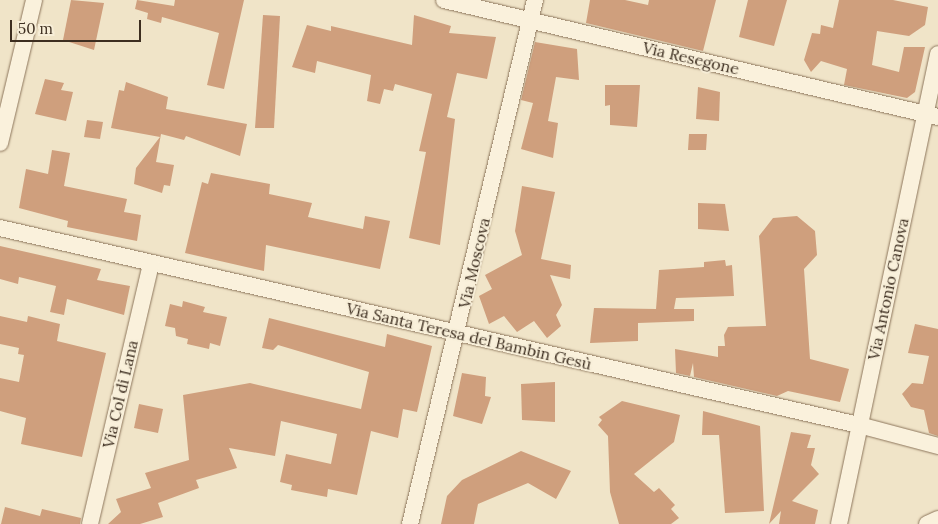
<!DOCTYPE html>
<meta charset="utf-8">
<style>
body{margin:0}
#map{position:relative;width:938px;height:524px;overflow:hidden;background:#f0e4c8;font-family:Lora,serif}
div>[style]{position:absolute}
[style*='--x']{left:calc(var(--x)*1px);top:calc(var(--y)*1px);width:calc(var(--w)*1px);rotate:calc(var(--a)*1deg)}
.building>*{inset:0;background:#cf9f7d}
.roads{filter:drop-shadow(0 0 1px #8d765c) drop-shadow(0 0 1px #8d765c)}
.minor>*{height:16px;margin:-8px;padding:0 8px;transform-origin:8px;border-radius:8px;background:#faf1dc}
span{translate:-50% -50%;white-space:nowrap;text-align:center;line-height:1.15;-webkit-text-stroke:4px #f7eed8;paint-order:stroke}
.street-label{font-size:16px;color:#3d2e20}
.scale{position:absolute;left:10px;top:20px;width:131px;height:22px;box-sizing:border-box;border:2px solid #3d2e20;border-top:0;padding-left:6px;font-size:15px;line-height:18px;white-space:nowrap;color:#3d2e20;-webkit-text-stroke:4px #f7eed8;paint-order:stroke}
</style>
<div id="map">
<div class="building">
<i style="clip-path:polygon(71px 0,104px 3px,94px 50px,63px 40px)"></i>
<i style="clip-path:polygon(137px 0,174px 6px,175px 0,244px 0,224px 89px,207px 85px,219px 33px,162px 17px,161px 23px,147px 19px,148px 13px,135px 9px)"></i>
<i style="clip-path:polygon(590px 0,625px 0,648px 5px,649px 0,716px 0,703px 51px,586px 23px)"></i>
<i style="clip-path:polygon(748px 0,787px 0,774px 46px,739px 37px)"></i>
<i style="clip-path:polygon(839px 0,893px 0,928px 7px,925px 25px,909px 36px,877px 31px,872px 65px,899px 72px,904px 47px,925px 47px,915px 92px,907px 98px,844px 85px,847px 69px,821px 61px,811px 72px,804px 60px,812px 33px,820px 34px,821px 25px,833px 28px)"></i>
<i style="clip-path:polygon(263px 15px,280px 16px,274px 128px,255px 128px)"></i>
<i style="clip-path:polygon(414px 15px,451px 26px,449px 33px,496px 37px,487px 79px,457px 73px,447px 117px,455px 119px,440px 245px,409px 238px,426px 152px,419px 151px,432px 94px,395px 84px,393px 91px,384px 89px,380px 104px,367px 101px,371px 75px,317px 61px,315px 73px,292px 67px,307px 25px,331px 31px,331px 26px,412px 45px)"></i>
<i style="clip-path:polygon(535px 42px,577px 49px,579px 80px,556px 77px,548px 121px,558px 123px,553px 158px,521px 149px,533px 103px,521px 100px)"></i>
<i style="clip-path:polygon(45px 79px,64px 83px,61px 90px,73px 92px,66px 121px,35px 114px)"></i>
<i style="clip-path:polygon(126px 82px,168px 97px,166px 109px,247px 124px,240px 156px,186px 136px,184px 140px,161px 134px,156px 162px,174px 165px,170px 186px,164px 185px,162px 193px,134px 184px,136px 168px,160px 137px,111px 128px,119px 90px,124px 91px)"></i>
<i style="clip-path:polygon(605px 85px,640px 85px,637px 127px,610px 125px,610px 105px,605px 106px)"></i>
<i style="clip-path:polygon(698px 87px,720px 92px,719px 121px,696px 119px)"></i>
<i style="clip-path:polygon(87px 120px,103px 122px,100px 139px,84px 137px)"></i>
<i style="clip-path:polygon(689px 134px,707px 134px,706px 150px,688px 150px)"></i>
<i style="clip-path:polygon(52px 150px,70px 153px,64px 186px,127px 199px,124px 212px,141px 215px,137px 241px,67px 227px,68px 221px,19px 208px,26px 169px,48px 174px)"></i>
<i style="clip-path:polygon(211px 173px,270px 184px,269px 194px,312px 203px,308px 217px,363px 229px,365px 216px,390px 221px,380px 269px,266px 245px,264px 271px,185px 253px,202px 182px,208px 184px)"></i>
<i style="clip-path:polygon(522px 186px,555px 192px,541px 259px,571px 265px,570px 279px,550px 275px,562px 305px,556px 315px,561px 326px,547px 338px,534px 321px,517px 332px,504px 316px,489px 324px,479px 296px,492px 289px,485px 275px,522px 255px,515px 231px)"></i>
<i style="clip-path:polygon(698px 203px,725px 204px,729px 231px,698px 229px)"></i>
<i style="clip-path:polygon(797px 216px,815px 231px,817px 255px,804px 269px,810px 359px,849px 369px,840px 402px,788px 391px,777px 396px,694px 377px,693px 363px,690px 376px,676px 373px,675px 349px,718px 357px,718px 346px,725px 346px,724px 335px,728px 327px,766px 326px,759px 236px,773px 218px)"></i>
<i style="clip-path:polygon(0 246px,101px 269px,97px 280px,130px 286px,124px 315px,67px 299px,64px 315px,50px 312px,56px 286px,19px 277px,18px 284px,0 279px)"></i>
<i style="clip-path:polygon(725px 260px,726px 266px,732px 265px,734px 296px,676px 298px,674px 309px,694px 309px,694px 321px,638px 323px,638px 341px,590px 343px,594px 308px,656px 309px,659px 270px,704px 267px,704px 262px)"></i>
<i style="clip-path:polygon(183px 301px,205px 307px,203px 312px,227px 317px,220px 346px,210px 343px,209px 349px,187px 344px,188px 339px,176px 336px,175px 328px,165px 326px,170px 304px,182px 307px)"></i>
<i style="clip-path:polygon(0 316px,27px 322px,28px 316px,60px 324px,57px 341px,106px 353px,82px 457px,21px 444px,26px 418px,0 411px,0 378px,19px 382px,24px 355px,18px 354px,19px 348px,0 344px)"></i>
<i style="clip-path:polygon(269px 318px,385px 347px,387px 334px,432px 346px,417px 412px,403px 409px,398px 438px,371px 431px,357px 495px,328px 489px,327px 497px,291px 490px,292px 485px,280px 482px,286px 454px,331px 464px,337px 434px,281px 421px,275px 456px,229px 448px,237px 468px,196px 480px,199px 488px,158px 503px,163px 517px,140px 524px,108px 524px,121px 512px,116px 499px,151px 488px,145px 473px,189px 460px,183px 395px,250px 383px,361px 409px,369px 372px,278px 345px,273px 350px,262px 348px)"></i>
<i style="clip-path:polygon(915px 324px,938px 329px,938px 436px,929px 433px,924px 410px,911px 407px,902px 394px,912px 383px,923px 384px,929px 356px,908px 353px)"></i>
<i style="clip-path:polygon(462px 373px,486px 377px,485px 396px,491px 397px,482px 424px,453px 416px)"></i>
<i style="clip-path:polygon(555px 382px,555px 422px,522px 420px,521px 384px)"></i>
<i style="clip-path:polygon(622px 401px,680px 415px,674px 442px,634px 474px,654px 492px,659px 488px,675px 505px,671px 509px,679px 518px,671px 524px,619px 524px,610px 492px,608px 436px,598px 425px,602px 420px,599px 417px)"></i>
<i style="clip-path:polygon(139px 404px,163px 409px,158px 433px,134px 428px)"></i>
<i style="clip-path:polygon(703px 411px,760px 426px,764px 511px,725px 513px,719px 435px,702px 435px)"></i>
<i style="clip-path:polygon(791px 432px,811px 435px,807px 448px,815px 448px,811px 465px,819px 474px,792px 501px,818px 510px,815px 524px,779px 524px,781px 511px,769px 524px)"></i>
<i style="clip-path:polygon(521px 451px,571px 471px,556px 499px,528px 483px,478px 504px,474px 524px,441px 524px,447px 496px,462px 480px)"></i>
<i style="clip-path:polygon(5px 507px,40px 516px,42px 509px,81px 518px,80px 524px,1px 524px)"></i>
</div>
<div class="roads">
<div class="minor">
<i style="--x:444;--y:0;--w:508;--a:13.32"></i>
<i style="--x:0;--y:143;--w:147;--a:-76.6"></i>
<i style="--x:0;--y:228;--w:881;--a:12.92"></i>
<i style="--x:859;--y:425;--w:82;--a:14.9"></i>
<i style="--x:90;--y:524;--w:267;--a:-76.8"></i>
<i style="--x:410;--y:524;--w:539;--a:-76.58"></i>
<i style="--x:839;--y:524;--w:480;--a:-78.1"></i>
<i style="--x:927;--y:524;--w:12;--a:-24"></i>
</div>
</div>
<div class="street-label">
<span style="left:691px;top:58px;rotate:13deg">Via Resegone</span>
<span style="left:474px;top:263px;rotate:-77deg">Via Moscova</span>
<span style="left:888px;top:289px;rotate:-78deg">Via Antonio Canova</span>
<span style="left:469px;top:336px;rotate:13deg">Via Santa Teresa del Bambin Gesù</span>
<span style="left:120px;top:394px;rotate:-77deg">Via Col di Lana</span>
</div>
<div class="scale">50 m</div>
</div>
